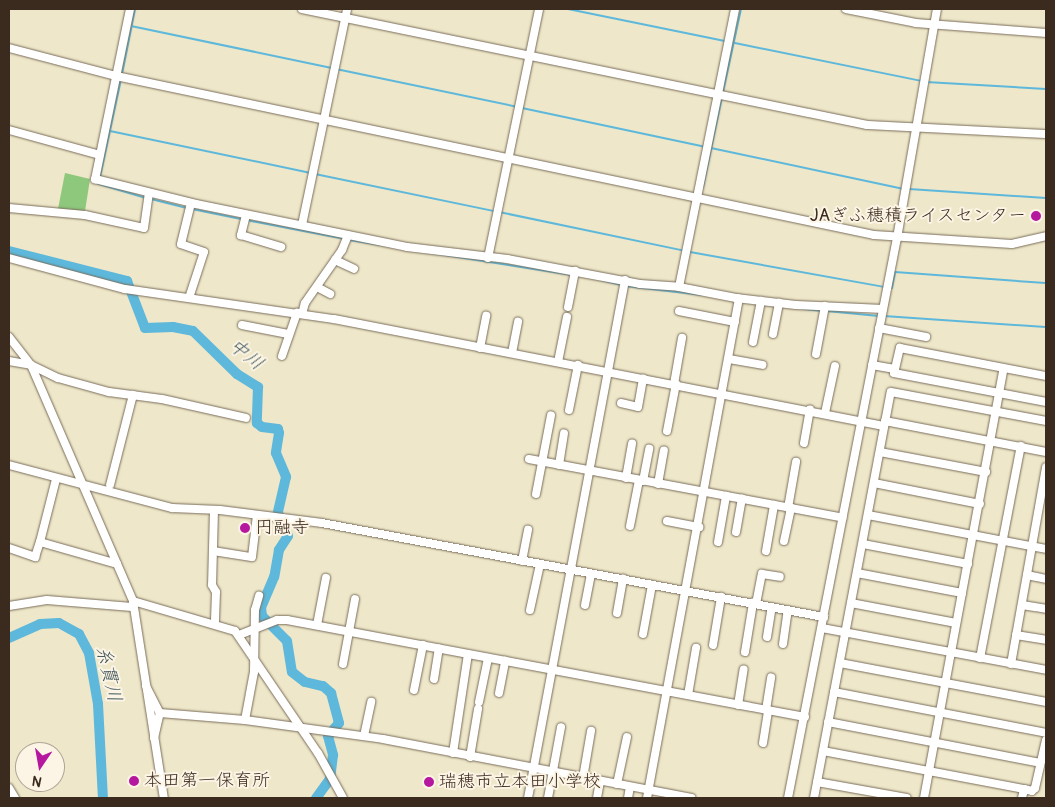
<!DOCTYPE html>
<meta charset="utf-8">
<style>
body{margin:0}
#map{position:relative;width:1055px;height:807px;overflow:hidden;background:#eee7c9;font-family:Pangolin,"Klee One",sans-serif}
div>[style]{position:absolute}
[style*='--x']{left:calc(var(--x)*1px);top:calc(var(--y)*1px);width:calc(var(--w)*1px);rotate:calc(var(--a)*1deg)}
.green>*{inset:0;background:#8dc87c}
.stream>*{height:2px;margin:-1px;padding:0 1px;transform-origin:1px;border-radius:1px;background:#5db8db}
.river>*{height:10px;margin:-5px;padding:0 5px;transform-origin:5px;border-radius:5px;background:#5db8db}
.roads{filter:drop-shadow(0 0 1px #7a6c5a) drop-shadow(0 0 1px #7a6c5a)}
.minor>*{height:8px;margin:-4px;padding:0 4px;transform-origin:4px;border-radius:4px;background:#fff}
.dots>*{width:14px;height:14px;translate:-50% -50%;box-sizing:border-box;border:2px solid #fcf5e5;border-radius:50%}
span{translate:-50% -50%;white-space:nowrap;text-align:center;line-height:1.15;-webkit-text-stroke:4px #fcf5e5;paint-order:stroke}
.poi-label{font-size:18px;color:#3b2a1e}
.right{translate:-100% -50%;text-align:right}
.left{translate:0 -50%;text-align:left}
.water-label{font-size:19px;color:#475c60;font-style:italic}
.frame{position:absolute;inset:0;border:10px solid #3b2a1e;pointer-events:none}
.north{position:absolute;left:15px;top:742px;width:50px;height:50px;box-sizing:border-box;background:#fcf5e5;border:1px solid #afa495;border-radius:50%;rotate:192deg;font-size:14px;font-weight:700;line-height:20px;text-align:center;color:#3b2a1e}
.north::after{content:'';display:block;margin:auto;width:18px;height:22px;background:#b5179e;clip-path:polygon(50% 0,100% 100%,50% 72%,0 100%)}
</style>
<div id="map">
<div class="green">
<i style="clip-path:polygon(65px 173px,90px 179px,85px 211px,58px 209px)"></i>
</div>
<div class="stream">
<i style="--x:568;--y:9;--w:160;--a:11.5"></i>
<i style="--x:131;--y:26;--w:205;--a:11.8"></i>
<i style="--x:730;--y:42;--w:195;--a:11.5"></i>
<i style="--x:336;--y:69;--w:186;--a:11.8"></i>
<i style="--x:122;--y:74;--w:66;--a:-78.7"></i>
<i style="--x:926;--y:82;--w:120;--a:3.3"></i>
<i style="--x:723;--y:92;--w:85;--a:-77.8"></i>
<i style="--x:522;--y:108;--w:188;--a:12"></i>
<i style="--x:110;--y:131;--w:205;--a:11.8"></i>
<i style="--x:711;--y:148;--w:197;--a:12"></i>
<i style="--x:315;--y:174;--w:183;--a:11.7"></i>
<i style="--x:100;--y:177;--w:100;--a:-77.9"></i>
<i style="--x:99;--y:181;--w:3;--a:90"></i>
<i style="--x:99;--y:184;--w:49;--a:16.6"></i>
<i style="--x:703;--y:187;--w:92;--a:-78.1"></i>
<i style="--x:909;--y:189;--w:137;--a:3.8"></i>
<i style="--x:151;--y:199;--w:38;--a:14"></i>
<i style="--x:192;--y:209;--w:50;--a:11.5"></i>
<i style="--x:499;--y:212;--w:190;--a:11.8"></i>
<i style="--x:246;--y:220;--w:101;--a:10.9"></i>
<i style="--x:349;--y:240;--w:226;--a:8.9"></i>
<i style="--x:690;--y:252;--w:197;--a:10.2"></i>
<i style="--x:601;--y:280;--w:21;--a:14"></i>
<i style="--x:625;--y:286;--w:78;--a:6.7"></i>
<i style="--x:889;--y:287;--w:3;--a:18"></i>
<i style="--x:892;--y:288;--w:16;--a:-79"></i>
<i style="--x:895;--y:272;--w:151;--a:4.2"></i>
<i style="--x:804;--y:309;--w:18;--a:6"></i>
<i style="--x:827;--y:311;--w:52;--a:5.5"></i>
<i style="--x:884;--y:316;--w:162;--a:3.9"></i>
</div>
<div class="river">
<i style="--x:9;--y:251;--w:122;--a:14.3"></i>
<i style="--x:127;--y:281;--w:50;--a:69"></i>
<i style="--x:145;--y:328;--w:28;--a:-2"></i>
<i style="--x:173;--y:327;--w:20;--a:11"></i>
<i style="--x:193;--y:331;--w:62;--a:44.3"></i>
<i style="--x:237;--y:374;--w:25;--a:32"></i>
<i style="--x:258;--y:387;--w:36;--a:92"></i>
<i style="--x:257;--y:423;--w:6;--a:39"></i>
<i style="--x:262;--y:427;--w:16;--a:7"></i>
<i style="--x:278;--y:429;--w:4;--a:76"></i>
<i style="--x:279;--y:433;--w:20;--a:99"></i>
<i style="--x:276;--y:453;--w:26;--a:67"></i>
<i style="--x:286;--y:477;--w:37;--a:103"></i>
<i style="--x:278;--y:513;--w:25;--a:67"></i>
<i style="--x:288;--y:536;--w:17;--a:123"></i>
<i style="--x:279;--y:550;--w:27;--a:100"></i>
<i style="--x:274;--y:577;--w:33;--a:113"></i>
<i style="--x:261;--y:607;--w:9;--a:84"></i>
<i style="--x:262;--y:616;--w:35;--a:45"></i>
<i style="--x:287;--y:641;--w:31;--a:81"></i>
<i style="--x:292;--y:672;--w:16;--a:38"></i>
<i style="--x:305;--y:682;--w:18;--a:13"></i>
<i style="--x:323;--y:686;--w:11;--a:41"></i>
<i style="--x:331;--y:693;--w:31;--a:75"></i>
<i style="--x:339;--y:723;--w:17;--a:130"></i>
<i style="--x:328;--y:736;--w:20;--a:75"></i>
<i style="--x:333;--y:755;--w:24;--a:97"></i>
<i style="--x:330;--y:779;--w:24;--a:126"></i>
<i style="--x:9;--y:638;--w:34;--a:-24"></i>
<i style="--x:40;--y:624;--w:19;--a:-3"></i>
<i style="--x:59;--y:623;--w:23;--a:29"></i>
<i style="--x:79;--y:634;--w:21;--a:62"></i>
<i style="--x:89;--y:653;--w:52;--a:80"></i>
<i style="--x:98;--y:704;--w:94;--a:87"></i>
</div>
<div class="roads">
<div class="minor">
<i style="--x:130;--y:9;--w:174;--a:101.6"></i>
<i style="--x:95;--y:179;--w:104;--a:13.9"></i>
<i style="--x:196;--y:204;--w:215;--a:11.5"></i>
<i style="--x:407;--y:247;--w:101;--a:6.8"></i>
<i style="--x:507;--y:259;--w:135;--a:10.6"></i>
<i style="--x:640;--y:284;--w:39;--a:4"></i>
<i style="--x:679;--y:287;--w:58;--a:10.9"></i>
<i style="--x:736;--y:298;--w:60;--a:6.7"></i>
<i style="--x:796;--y:305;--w:87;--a:2.6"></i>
<i style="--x:302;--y:9;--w:577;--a:11.6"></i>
<i style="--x:867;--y:125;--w:179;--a:2.9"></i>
<i style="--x:846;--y:9;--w:71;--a:11.3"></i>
<i style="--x:916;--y:23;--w:130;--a:4.4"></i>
<i style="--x:9;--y:48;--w:111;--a:14.7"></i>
<i style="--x:116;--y:76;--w:774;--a:11.85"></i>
<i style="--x:874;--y:235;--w:138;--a:3.7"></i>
<i style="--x:1012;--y:244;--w:35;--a:-13"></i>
<i style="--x:9;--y:130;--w:94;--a:15.4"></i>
<i style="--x:9;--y:208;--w:76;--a:5.3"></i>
<i style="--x:85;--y:215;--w:60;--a:12.4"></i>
<i style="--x:144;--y:228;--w:35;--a:-82"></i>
<i style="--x:246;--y:215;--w:21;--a:104"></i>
<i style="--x:241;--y:235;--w:42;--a:16.7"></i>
<i style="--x:302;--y:225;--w:221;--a:-78.2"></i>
<i style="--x:9;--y:258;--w:120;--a:15"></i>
<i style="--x:125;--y:289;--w:211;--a:8.2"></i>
<i style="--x:334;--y:319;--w:560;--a:11.01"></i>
<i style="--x:488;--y:258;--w:254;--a:-78.4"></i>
<i style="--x:335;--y:260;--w:21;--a:25"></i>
<i style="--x:317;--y:287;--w:15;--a:28"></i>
<i style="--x:679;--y:287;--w:284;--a:-78.6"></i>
<i style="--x:189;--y:298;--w:48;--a:-71.9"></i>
<i style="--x:204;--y:252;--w:24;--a:-161"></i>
<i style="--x:181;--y:244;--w:42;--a:-76.3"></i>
<i style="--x:568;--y:307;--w:37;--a:-79"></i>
<i style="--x:679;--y:311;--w:57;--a:11.1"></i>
<i style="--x:302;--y:314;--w:11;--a:-75"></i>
<i style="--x:305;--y:303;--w:65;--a:-55.1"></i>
<i style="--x:342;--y:250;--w:16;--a:-68"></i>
<i style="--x:242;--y:325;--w:47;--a:11.1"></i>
<i style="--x:879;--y:328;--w:48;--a:10.8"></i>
<i style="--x:773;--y:334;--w:32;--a:-79"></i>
<i style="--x:9;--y:337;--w:36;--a:52"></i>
<i style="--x:31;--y:365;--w:257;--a:66.6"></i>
<i style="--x:133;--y:601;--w:199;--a:81.1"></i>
<i style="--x:753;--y:342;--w:42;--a:-79"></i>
<i style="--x:480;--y:348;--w:33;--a:-79"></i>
<i style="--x:512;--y:353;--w:32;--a:-79"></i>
<i style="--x:816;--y:354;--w:49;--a:-79.4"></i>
<i style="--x:282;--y:356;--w:46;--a:-70.8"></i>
<i style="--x:729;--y:359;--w:34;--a:10"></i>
<i style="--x:9;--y:361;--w:22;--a:10"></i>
<i style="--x:31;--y:365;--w:30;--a:26"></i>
<i style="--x:58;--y:378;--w:53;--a:15.4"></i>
<i style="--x:109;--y:392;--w:53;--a:7.5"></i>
<i style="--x:162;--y:399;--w:86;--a:12.7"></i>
<i style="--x:558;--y:362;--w:46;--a:-78.7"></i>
<i style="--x:872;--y:365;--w:23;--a:10"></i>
<i style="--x:895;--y:369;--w:4;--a:104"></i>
<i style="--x:894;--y:373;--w:155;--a:10.8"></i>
<i style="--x:895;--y:369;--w:22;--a:-77"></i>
<i style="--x:900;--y:348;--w:149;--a:10.9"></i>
<i style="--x:674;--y:384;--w:47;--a:-80.1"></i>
<i style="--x:621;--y:403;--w:17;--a:13"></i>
<i style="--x:638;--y:407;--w:29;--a:-80"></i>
<i style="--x:569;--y:410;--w:46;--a:-78.7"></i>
<i style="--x:825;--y:413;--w:48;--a:-78"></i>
<i style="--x:885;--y:421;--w:164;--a:10.9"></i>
<i style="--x:667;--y:431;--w:48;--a:-79.2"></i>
<i style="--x:804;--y:443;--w:34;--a:-80"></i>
<i style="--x:880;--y:452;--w:108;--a:10.7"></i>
<i style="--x:529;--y:459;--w:319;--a:10.6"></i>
<i style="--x:9;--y:465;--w:169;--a:14.8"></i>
<i style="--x:172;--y:508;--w:48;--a:2.4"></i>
<i style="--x:220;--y:510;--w:103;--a:7.3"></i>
<i style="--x:322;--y:523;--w:511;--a:10.61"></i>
<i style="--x:559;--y:465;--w:32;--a:-81"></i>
<i style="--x:626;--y:478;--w:35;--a:-80"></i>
<i style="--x:643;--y:481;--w:33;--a:-79"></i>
<i style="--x:874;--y:483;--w:108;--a:11.2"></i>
<i style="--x:658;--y:484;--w:34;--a:-80"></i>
<i style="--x:110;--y:485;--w:93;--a:-75.7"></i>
<i style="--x:536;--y:494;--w:80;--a:-79.2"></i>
<i style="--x:788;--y:508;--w:47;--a:-80.1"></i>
<i style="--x:214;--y:510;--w:75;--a:91.5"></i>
<i style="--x:212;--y:585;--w:8;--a:60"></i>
<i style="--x:216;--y:592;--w:31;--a:92"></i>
<i style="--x:868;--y:515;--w:181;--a:10.8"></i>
<i style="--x:667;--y:521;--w:33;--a:11"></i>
<i style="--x:630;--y:526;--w:47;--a:-78.9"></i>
<i style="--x:736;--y:532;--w:34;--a:-80"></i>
<i style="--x:784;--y:541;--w:34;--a:-78"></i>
<i style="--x:40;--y:542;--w:65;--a:-75.7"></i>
<i style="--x:718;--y:542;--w:47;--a:-80.1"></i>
<i style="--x:863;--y:544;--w:107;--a:10.8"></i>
<i style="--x:9;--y:548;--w:28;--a:19"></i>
<i style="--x:35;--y:557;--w:16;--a:-72"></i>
<i style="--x:40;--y:542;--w:80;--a:15.9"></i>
<i style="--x:213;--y:551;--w:39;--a:9"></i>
<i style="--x:252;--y:557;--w:42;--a:-83.2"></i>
<i style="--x:766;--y:551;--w:47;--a:-80.1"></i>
<i style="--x:522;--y:561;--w:32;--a:-79"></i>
<i style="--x:857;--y:573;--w:107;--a:10.8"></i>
<i style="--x:1027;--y:575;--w:19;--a:12"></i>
<i style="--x:133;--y:601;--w:106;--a:16.4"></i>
<i style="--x:235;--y:631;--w:148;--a:55.8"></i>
<i style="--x:318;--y:753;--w:51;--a:60.9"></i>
<i style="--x:851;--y:603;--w:107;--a:10.8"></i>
<i style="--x:756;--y:604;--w:31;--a:-79"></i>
<i style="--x:762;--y:574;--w:18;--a:9"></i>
<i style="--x:585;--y:605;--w:32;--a:-79"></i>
<i style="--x:1022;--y:605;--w:24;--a:9"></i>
<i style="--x:9;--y:606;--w:38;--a:-9"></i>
<i style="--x:47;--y:600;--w:85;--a:4.7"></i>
<i style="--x:530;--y:610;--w:47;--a:-77.7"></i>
<i style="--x:617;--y:613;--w:35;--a:-80"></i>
<i style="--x:317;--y:625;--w:48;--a:-79.2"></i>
<i style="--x:822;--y:628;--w:228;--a:10.6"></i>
<i style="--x:643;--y:634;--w:50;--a:-79.6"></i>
<i style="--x:239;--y:635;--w:41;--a:-21.5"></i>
<i style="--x:277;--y:620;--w:10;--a:0"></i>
<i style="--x:287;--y:620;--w:527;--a:10.61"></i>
<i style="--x:1016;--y:635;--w:30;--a:9"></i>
<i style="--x:767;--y:637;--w:30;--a:-81"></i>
<i style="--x:783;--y:644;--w:34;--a:-82"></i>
<i style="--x:713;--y:645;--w:49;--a:-80.5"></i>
<i style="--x:745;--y:652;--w:50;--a:-80.7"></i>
<i style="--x:980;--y:658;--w:216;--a:-79.1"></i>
<i style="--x:840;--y:663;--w:210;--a:10.7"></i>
<i style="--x:343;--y:664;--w:66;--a:-79.5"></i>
<i style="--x:1011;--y:664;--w:200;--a:-79.9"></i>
<i style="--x:434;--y:679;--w:31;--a:-81"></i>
<i style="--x:146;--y:686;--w:30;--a:63"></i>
<i style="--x:414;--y:690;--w:46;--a:-78.7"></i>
<i style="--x:834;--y:692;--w:216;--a:10.9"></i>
<i style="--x:499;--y:693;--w:33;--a:-79"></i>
<i style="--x:688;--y:695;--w:48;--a:-80.3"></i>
<i style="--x:479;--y:702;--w:45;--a:-78.4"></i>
<i style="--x:738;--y:705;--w:36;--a:-81"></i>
<i style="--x:766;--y:710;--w:33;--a:-81"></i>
<i style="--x:245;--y:720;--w:49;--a:-79.4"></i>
<i style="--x:254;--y:672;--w:62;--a:-89.1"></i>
<i style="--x:255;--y:610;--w:15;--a:-74"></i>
<i style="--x:828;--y:722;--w:216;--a:10.9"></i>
<i style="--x:364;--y:736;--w:35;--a:-78"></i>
<i style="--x:154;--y:738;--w:26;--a:-77"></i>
<i style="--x:160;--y:713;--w:85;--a:4.7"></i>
<i style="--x:245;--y:720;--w:139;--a:7.8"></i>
<i style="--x:383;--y:739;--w:314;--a:10.8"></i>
<i style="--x:763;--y:743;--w:33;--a:-81"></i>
<i style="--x:823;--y:751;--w:205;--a:10.7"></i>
<i style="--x:453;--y:753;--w:100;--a:-81.4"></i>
<i style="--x:470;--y:757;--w:49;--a:-80.5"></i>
<i style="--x:583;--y:778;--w:48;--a:-80.3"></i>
<i style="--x:817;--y:782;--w:91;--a:10.1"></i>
<i style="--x:617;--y:784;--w:48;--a:-78"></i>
<i style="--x:9;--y:788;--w:12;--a:59"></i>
<i style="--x:528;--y:798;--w:527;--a:-79.39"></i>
<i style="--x:548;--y:798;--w:72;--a:-79.6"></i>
<i style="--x:597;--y:798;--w:17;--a:-80"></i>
<i style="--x:628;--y:798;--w:11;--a:-80"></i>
<i style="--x:647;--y:798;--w:508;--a:-79.57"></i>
<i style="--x:788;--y:798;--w:571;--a:-78.99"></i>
<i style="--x:897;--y:238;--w:232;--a:-80.1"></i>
<i style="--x:814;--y:798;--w:413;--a:-79.3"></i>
<i style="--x:891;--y:392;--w:158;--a:10.6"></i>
<i style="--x:924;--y:798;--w:437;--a:-79.5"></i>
<i style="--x:1022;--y:798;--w:9;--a:-77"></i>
<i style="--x:1024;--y:789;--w:8;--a:14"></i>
<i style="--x:1032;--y:791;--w:4;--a:-45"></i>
<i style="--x:1035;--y:788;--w:49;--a:-77.1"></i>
</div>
</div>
<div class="dots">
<i style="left:1036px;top:216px;background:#b5179e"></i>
<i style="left:245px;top:528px;background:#b5179e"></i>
<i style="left:134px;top:781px;background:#b5179e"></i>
<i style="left:429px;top:782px;background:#b5179e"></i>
</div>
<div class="poi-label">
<span class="right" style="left:1026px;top:216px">JAぎふ穂積ライスセンター</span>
<span class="left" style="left:255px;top:528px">円融寺</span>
<span class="left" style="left:144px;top:781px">本田第一保育所</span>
<span class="left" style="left:439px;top:782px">瑞穂市立本田小学校</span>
</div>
<div class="water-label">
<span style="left:246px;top:355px;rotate:39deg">中川</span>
<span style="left:108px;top:674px;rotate:77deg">糸貫川</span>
</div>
<div class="frame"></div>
<div class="north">N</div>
</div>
